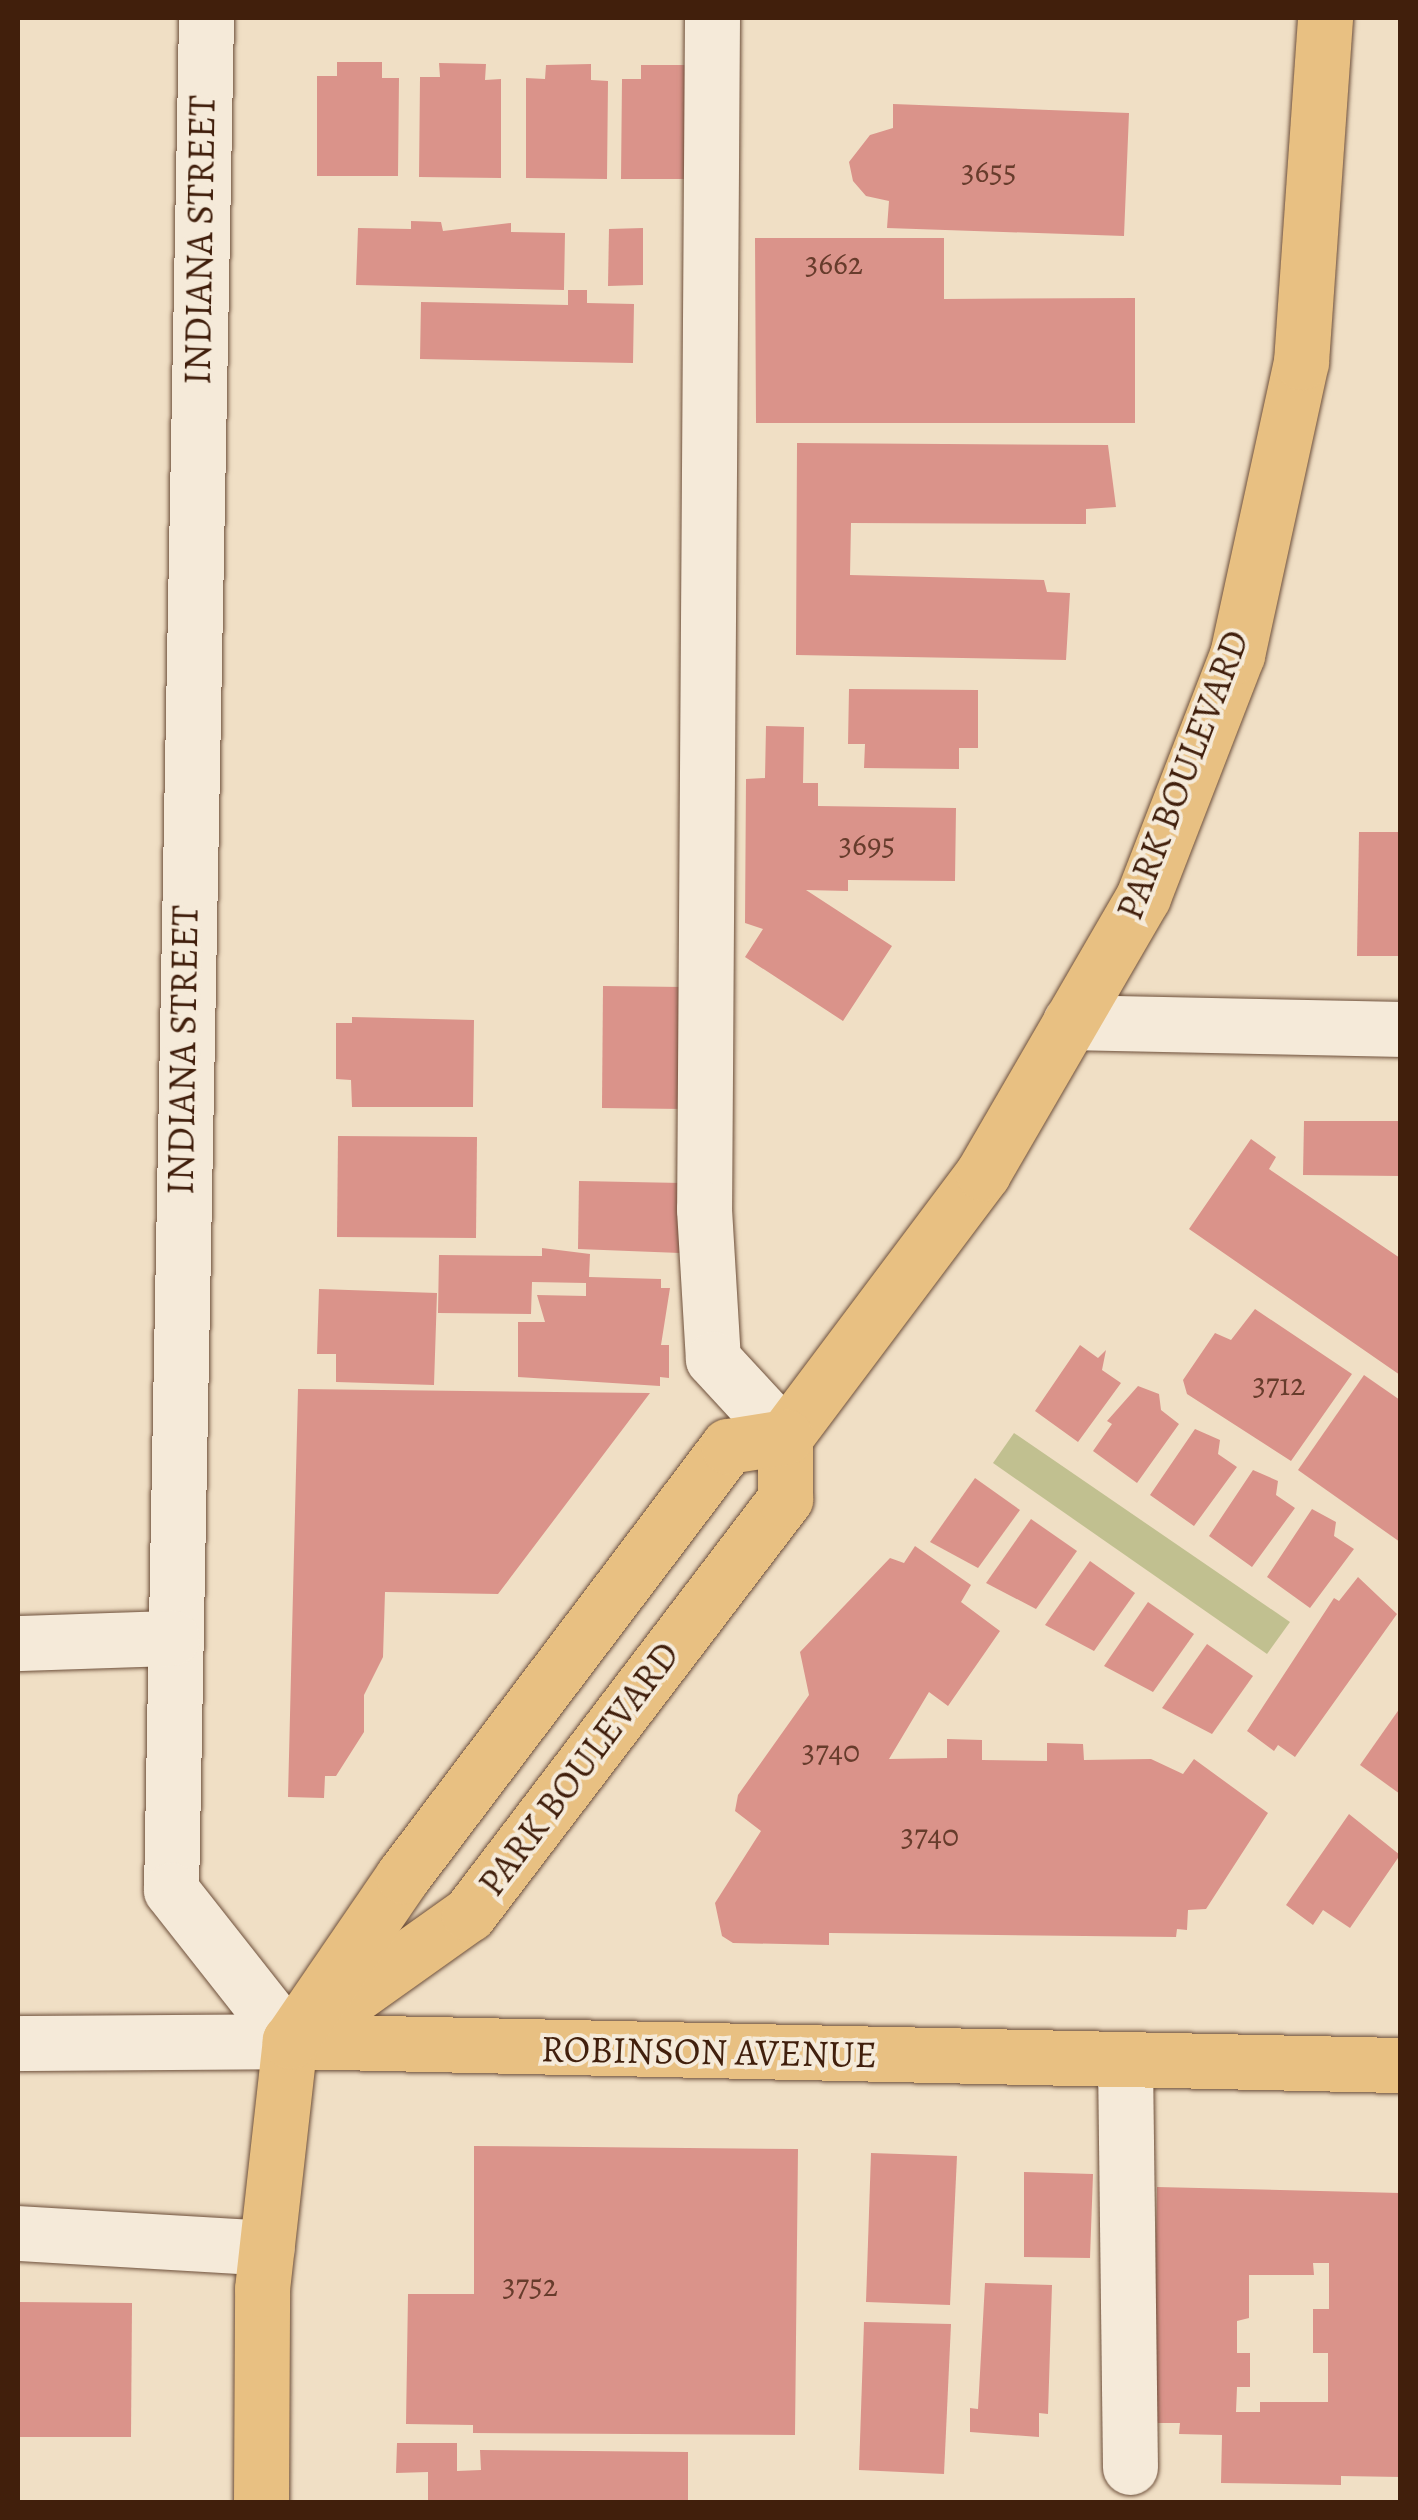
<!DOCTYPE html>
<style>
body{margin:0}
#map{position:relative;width:1418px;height:2520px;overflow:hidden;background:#f0dfc5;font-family:Alegreya,serif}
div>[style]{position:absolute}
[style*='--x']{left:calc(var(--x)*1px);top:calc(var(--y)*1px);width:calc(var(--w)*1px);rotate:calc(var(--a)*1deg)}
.green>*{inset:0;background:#c1c090}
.building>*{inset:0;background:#da938a}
.roads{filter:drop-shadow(0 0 2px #6d4f3a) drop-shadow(0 0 2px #6d4f3a)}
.minor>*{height:55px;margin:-27.5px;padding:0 27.5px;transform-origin:27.5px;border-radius:27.5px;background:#f5ead9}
.major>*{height:55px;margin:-27.5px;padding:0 27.5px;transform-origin:27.5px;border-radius:27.5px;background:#e8c082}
span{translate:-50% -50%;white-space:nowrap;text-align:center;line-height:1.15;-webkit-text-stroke:8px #f5ead9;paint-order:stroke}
.number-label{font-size:32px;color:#673c2c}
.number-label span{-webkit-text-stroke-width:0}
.street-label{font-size:38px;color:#411f0c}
.frame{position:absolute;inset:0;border:20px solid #411f0c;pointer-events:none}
</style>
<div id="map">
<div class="green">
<i style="clip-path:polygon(1014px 1433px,1290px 1622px,1267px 1654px,993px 1463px)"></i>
</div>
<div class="building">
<i style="clip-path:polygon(337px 62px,382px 62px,382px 78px,399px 78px,398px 176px,317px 176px,317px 76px,337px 76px)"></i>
<i style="clip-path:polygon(439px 63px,486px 64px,485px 80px,501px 79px,501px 178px,419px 177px,420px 77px,440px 77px)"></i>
<i style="clip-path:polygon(591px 64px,591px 80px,608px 81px,607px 179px,526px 178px,526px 78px,545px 79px,546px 65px)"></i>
<i style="clip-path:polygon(641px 65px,687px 65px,703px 179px,621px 179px,622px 79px,641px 79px)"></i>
<i style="clip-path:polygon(893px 104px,1129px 113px,1124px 236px,887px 228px,889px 201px,866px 196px,853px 181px,849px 162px,870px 135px,893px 128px)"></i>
<i style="clip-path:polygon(411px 221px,441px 222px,443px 231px,511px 223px,511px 232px,565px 233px,564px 290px,356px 285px,358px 228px,411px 229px)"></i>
<i style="clip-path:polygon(643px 228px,643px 285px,608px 286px,609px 229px)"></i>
<i style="clip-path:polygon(755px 238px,944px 238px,944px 299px,1135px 298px,1135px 423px,756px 423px)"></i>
<i style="clip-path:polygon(568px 290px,587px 290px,587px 303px,634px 304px,633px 363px,420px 359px,421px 302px,568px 305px)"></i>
<i style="clip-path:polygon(797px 443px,1108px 445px,1116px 507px,1086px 509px,1086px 524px,851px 523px,850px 575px,1044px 580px,1047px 592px,1070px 593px,1066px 660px,796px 655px)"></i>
<i style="clip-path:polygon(849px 689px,978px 690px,978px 748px,959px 748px,959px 769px,864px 768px,865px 744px,848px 744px)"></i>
<i style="clip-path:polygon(766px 726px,804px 727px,803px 783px,818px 783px,818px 806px,956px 808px,955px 881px,848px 880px,848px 891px,806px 890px,892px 946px,843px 1021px,745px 957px,763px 929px,745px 923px,746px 779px,765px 778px)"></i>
<i style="clip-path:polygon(1359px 832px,1400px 832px,1400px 956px,1357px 956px)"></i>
<i style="clip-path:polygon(603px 986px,683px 987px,683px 1109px,602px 1108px)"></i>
<i style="clip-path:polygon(352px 1017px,474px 1020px,473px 1107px,352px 1107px,351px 1080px,336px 1079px,336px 1023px,352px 1023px)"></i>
<i style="clip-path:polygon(1304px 1121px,1400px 1121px,1400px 1176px,1303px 1175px)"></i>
<i style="clip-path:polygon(338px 1136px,477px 1137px,476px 1238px,337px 1237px)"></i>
<i style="clip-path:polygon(1251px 1139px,1276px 1157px,1269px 1169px,1400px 1258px,1400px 1375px,1189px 1229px)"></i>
<i style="clip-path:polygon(579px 1181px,682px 1183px,680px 1253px,578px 1249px)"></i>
<i style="clip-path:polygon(542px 1248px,590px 1254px,589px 1277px,661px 1279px,661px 1288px,670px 1288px,661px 1345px,669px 1345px,669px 1378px,660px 1377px,660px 1386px,518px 1377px,518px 1322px,545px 1322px,537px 1295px,586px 1296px,586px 1283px,532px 1282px,531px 1314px,438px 1313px,439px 1255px,542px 1256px)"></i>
<i style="clip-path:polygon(319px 1289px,437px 1293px,434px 1385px,336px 1382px,336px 1354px,317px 1354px)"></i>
<i style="clip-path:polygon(1255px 1309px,1352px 1374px,1291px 1461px,1187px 1394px,1183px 1380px,1215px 1333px,1231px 1340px)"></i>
<i style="clip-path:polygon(1080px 1345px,1098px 1358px,1106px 1350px,1102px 1370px,1121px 1383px,1078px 1442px,1035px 1411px)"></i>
<i style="clip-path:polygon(1364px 1375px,1400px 1400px,1400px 1542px,1298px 1470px)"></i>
<i style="clip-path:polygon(1138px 1386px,1159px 1394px,1161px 1410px,1179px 1424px,1137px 1483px,1093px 1451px,1112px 1424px,1107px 1421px)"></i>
<i style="clip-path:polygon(298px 1389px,650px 1393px,498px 1594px,385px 1592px,383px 1657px,364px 1695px,364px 1732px,336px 1776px,325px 1776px,324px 1798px,288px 1797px)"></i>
<i style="clip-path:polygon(1195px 1429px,1220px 1440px,1218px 1454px,1237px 1467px,1194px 1526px,1150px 1495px)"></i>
<i style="clip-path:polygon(1253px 1470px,1278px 1481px,1276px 1495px,1295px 1508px,1252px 1567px,1209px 1536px)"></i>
<i style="clip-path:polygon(975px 1478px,1020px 1510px,978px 1568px,930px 1542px)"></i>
<i style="clip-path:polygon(1312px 1509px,1336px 1522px,1334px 1536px,1354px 1549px,1310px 1608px,1267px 1577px)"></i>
<i style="clip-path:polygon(1031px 1519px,1077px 1551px,1036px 1609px,986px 1583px)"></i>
<i style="clip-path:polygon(915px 1546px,971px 1585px,961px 1602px,1000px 1631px,948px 1706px,929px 1692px,889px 1759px,947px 1758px,947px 1739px,982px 1740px,982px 1760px,1047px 1761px,1047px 1743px,1083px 1744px,1084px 1760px,1151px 1759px,1183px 1774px,1194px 1759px,1268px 1813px,1206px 1909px,1188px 1910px,1187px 1930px,1177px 1929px,1176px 1937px,829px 1933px,829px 1945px,733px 1943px,722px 1936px,715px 1903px,761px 1831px,735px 1811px,738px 1795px,809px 1695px,800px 1652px,890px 1558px,904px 1563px)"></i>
<i style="clip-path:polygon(1090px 1561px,1135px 1593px,1094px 1651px,1045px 1625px)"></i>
<i style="clip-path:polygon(1358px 1577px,1397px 1614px,1295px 1757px,1278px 1745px,1274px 1751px,1247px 1731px,1334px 1598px,1339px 1601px)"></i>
<i style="clip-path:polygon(1148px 1602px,1194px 1634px,1153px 1692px,1104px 1666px)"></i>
<i style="clip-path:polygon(1207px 1644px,1253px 1676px,1212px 1734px,1162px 1708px)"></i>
<i style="clip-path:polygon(1400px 1708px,1400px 1794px,1360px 1765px)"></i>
<i style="clip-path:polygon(1349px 1814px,1400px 1855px,1350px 1928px,1323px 1910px,1313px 1925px,1286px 1905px)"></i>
<i style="clip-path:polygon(474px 2146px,798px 2149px,795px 2435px,473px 2433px,473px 2425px,406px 2424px,408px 2294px,474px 2294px)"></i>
<i style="clip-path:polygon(871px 2153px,957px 2156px,950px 2305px,866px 2302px)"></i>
<i style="clip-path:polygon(1024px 2172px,1093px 2174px,1090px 2258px,1024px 2257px)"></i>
<i style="clip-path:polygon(evenodd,1157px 2187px,1400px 2193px,1400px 2477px,1341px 2476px,1341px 2485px,1221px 2483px,1222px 2435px,1179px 2434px,1180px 2423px,1152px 2423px,1157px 2187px,1313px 2263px,1329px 2263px,1329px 2309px,1313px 2309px,1313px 2353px,1328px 2353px,1328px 2402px,1260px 2402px,1260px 2412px,1236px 2412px,1237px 2387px,1250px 2387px,1250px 2353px,1237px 2353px,1237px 2321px,1249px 2318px,1249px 2275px,1314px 2275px,1313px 2263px)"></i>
<i style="clip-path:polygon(985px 2283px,1052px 2285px,1048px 2414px,1039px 2413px,1039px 2437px,970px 2432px,970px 2408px,978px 2409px)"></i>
<i style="clip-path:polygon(18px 2302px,132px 2303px,131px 2437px,18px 2437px)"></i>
<i style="clip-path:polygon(864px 2322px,951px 2324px,944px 2474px,859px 2470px)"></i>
<i style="clip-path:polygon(397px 2443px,457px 2443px,457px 2471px,481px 2470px,480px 2450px,688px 2452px,688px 2502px,428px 2502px,428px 2472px,396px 2473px)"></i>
</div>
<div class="roads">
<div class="minor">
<i style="--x:206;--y:18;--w:1872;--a:91.07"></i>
<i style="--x:171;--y:1890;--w:192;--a:51.8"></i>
<i style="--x:712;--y:18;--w:1191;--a:90.38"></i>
<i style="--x:704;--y:1209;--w:150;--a:86.6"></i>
<i style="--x:713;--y:1359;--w:106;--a:47.3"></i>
<i style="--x:1070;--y:1022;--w:330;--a:1.2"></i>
<i style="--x:18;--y:1643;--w:154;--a:-1.9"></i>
<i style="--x:18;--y:2043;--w:272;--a:-0.4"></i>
<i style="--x:1125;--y:2060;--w:407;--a:89.3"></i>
<i style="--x:18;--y:2233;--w:249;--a:3.4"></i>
</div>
<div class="major">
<i style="--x:290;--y:2041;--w:219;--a:-35.4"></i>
<i style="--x:469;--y:1914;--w:522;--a:-52.71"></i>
<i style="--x:785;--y:1499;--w:62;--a:-90"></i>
<i style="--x:785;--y:1437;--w:330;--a:-53.1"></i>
<i style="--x:983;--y:1173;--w:319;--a:-59.9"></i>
<i style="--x:1143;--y:897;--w:260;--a:-68.8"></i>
<i style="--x:1237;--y:655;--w:300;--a:-77.7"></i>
<i style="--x:1301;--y:362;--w:345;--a:-86"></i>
<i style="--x:290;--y:2041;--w:1110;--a:1.24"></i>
<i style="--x:261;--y:2502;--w:213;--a:-89.7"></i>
<i style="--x:262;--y:2289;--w:250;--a:-83.6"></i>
<i style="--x:290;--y:2041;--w:200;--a:-55.6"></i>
<i style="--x:403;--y:1876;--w:539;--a:-52.92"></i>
<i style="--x:728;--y:1446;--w:58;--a:-9"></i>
</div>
</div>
<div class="number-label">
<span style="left:989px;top:171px">3655</span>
<span style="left:834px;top:263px">3662</span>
<span style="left:867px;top:844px">3695</span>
<span style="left:1279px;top:1384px">3712</span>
<span style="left:831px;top:1751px">3740</span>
<span style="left:930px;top:1835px">3740</span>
<span style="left:530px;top:2285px">3752</span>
</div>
<div class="street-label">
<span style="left:200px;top:240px;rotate:-89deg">INDIANA STREET</span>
<span style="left:1183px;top:775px;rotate:-69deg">PARK BOULEVARD</span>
<span style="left:183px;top:1050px;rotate:-89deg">INDIANA STREET</span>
<span style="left:579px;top:1769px;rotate:-53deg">PARK BOULEVARD</span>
<span style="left:709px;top:2052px;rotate:1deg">ROBINSON AVENUE</span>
</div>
<div class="frame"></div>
</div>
